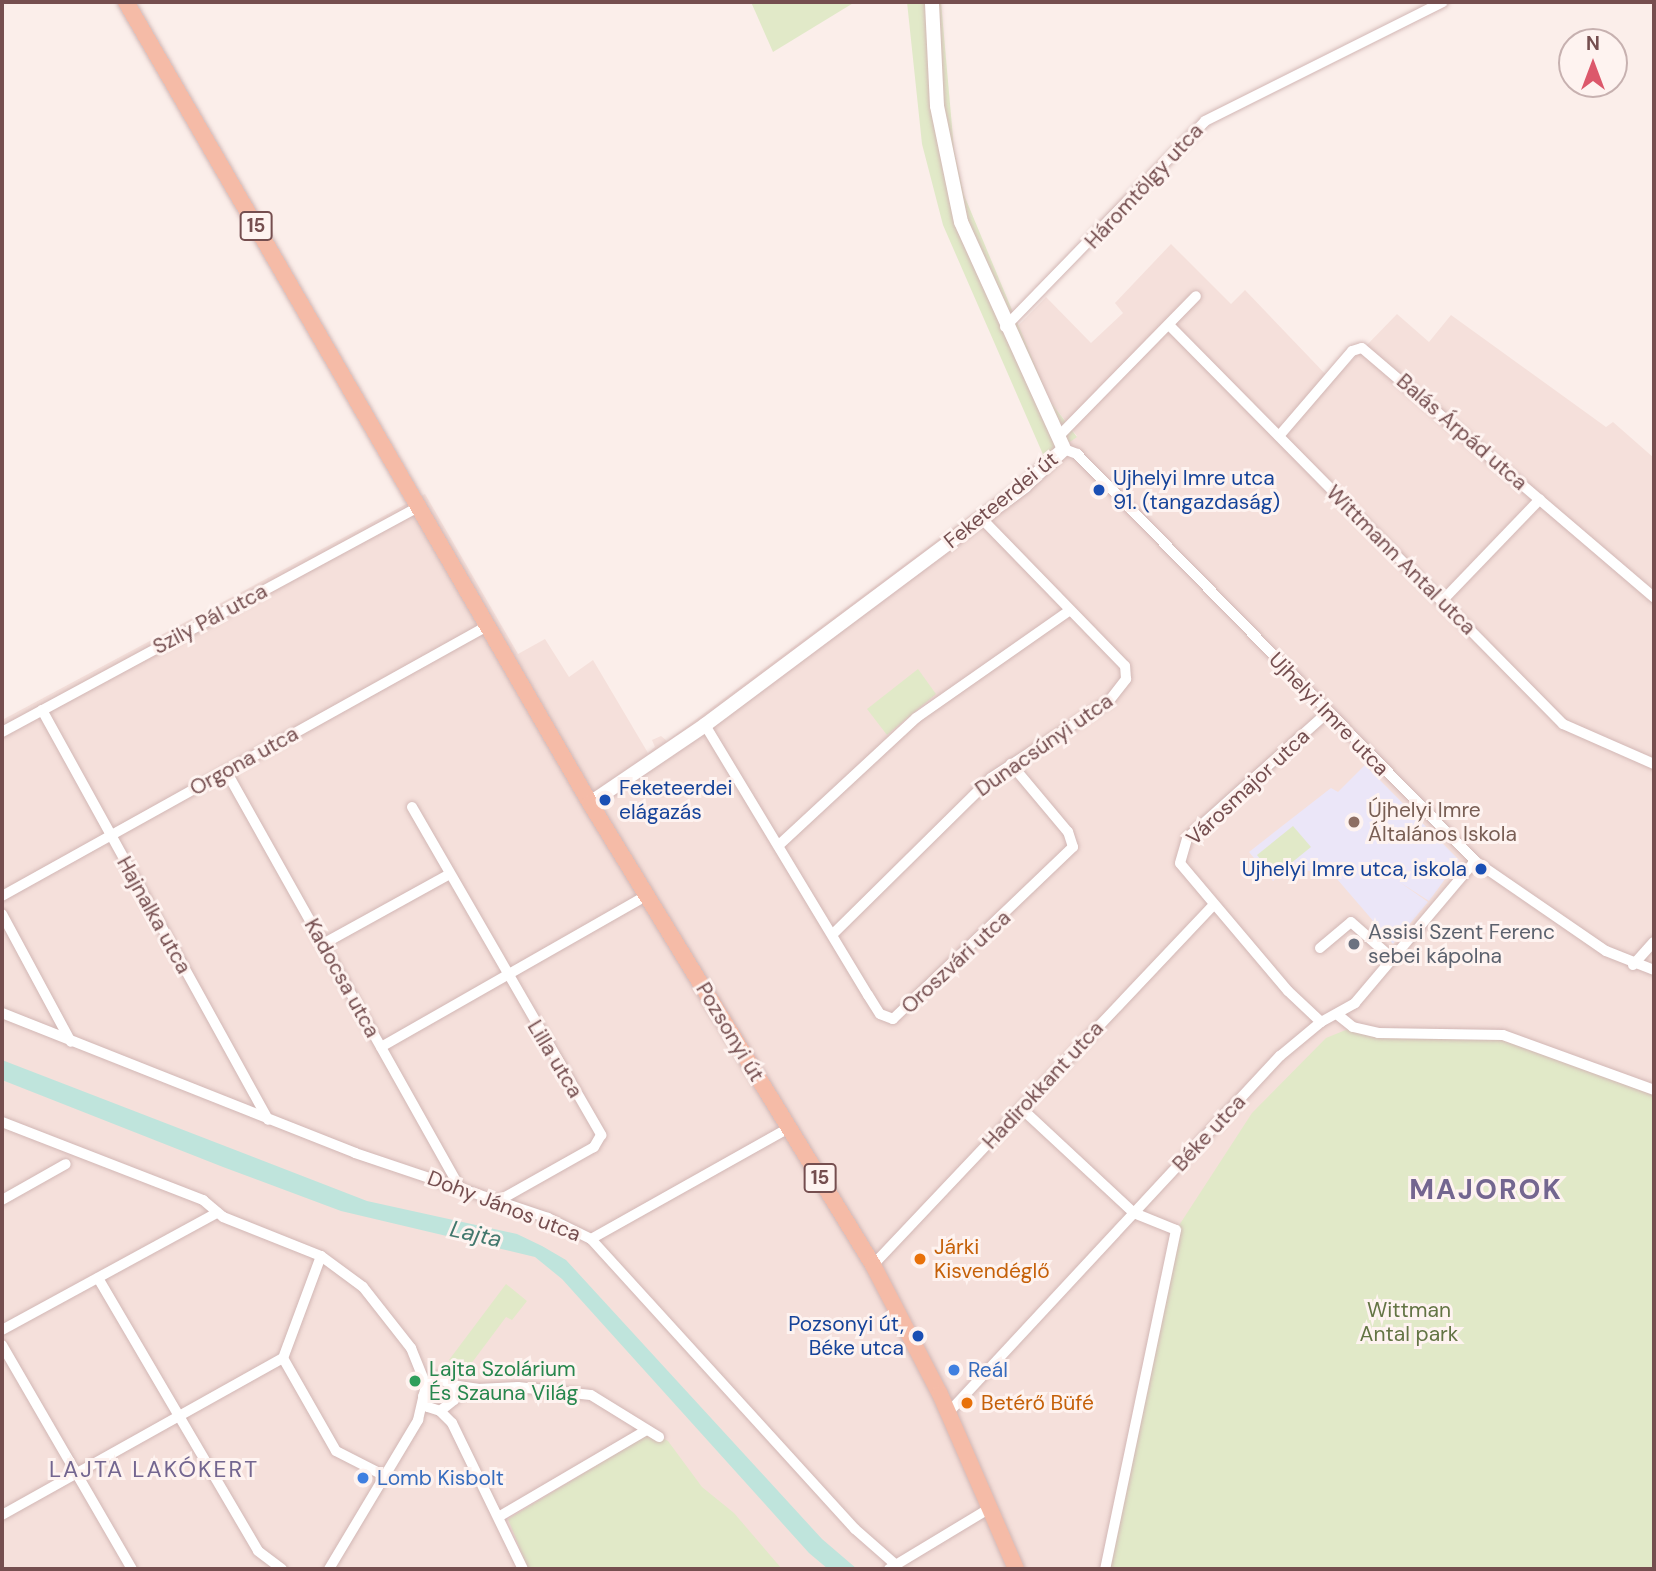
<!DOCTYPE html>
<meta charset="utf-8">
<style>
body{margin:0}
#map{position:relative;width:1656px;height:1571px;overflow:hidden;background:#fbeeea;font-family:"DM Sans",sans-serif}
div>[style]{position:absolute}
[style*='--x']{left:calc(var(--x)*1px);top:calc(var(--y)*1px);width:calc(var(--w)*1px);rotate:calc(var(--a)*1deg)}
.residential>*{inset:0;background:#f5e0db}
.education>*{inset:0;background:#ebe6f8}
.green>*{inset:0;background:#e1e9c8}
.water>*{inset:0;background:#bfe4dc}
.roads{filter:drop-shadow(0 0 2px #d2b7b5) drop-shadow(0 0 2px #d2b7b5)}
.street>*{height:10px;margin:-5px;padding:0 5px;transform-origin:5px;border-radius:5px;background:#fff}
.secondary>*{height:14px;margin:-7px;padding:0 7px;transform-origin:7px;border-radius:7px;background:#fff}
.primary>*{height:16px;margin:-8px;padding:0 8px;transform-origin:8px;border-radius:8px;background:#f5bba7}
.dots>*{width:19px;height:19px;translate:-50% -50%;box-sizing:border-box;border:4px solid #fef3f0;border-radius:50%}
span{translate:-50% -50%;white-space:nowrap;text-align:center;line-height:1.15;-webkit-text-stroke:6px #fef3f0;paint-order:stroke}
.shield-label span{padding:2px 5px;background:#fef3f0;border:2px solid;border-radius:5px;-webkit-text-stroke-width:0}
.shield-label{font-size:19px;color:#754e4f;font-weight:700}
.street-label{font-size:21px;color:#754e4f}
.transit-label{font-size:21px;color:#164399}
.left{translate:0 -50%;text-align:left}
.right{translate:-100% -50%;text-align:right}
.education-label{font-size:21px;color:#785e54}
.worship-label{font-size:21px;color:#5b616d}
.food-label{font-size:21px;color:#c56008}
.park-label{font-size:21px;color:#637444}
.leisure-label{font-size:21px;color:#27864d}
.shop-label{font-size:21px;color:#366cbe}
.water-label{font-size:23px;color:#42786d;font-style:italic}
.neighbourhood-label{font-size:23px;color:#736690;letter-spacing:2px}
.district-label{font-size:28px;color:#736690;font-weight:700;letter-spacing:2px}
.frame{position:absolute;inset:0;border:4px solid #754e4f;pointer-events:none}
.north{position:absolute;left:1558px;top:28px;width:70px;height:70px;box-sizing:border-box;background:#fef3f0;border:2px solid #c7b1b0;border-radius:50%;rotate:0deg;font-size:19px;font-weight:700;line-height:28px;text-align:center;color:#754e4f}
.north::after{content:'';display:block;margin:auto;width:24px;height:32px;background:#dc586b;clip-path:polygon(50% 0,100% 100%,50% 72%,0 100%)}
</style>
<div id="map">
<div class="residential">
<i style="clip-path:polygon(1171px 244px,1231px 304px,1245px 290px,1332px 381px,1397px 314px,1429px 342px,1451px 315px,1606px 427px,1613px 422px,1654px 458px,1654px 1569px,2px 1569px,2px 720px,425px 494px,518px 654px,545px 639px,569px 677px,593px 660px,648px 753px,655px 747px,652px 740px,661px 736px,667px 741px,1077px 436px,1050px 401px,1016px 328px,1046px 297px,1091px 343px,1123px 313px,1115px 303px)"></i>
</div>
<div class="education">
<i style="clip-path:polygon(1365px 765px,1459px 860px,1429px 901px,1398px 881px,1428px 902px,1393px 944px,1331px 872px,1286px 870px,1273px 881px,1249px 852px,1331px 788px,1338px 792px)"></i>
</div>
<div class="green">
<i style="clip-path:polygon(751px 2px,855px 2px,773px 52px)"></i>
<i style="clip-path:polygon(907px 2px,941px 2px,954px 149px,964px 195px,1050px 401px,1077px 437px,1045px 459px,943px 225px,922px 144px)"></i>
<i style="clip-path:polygon(918px 669px,936px 694px,887px 735px,867px 709px)"></i>
<i style="clip-path:polygon(1293px 826px,1311px 847px,1274px 877px,1257px 855px)"></i>
<i style="clip-path:polygon(1353px 1027px,1378px 1032px,1503px 1035px,1654px 1093px,1654px 1569px,1105px 1569px,1176px 1230px,1252px 1113px,1326px 1038px)"></i>
<i style="clip-path:polygon(506px 1284px,527px 1301px,512px 1320px,506px 1317px,465px 1372px,449px 1360px)"></i>
<i style="clip-path:polygon(652px 1432px,668px 1441px,702px 1487px,734px 1513px,782px 1569px,528px 1569px,508px 1519px)"></i>
</div>
<div class="water">
<i style="clip-path:polygon(2px 1060px,367px 1201px,517px 1234px,542px 1246px,566px 1260px,822px 1539px,857px 1569px,828px 1569px,809px 1553px,562px 1279px,535px 1257px,341px 1211px,223px 1167px,2px 1080px)"></i>
</div>
<div class="roads">
<div class="street">
<i style="--x:1169;--y:325;--w:561;--a:45.36"></i>
<i style="--x:1563;--y:724;--w:99;--a:23.7"></i>
<i style="--x:1005;--y:327;--w:287;--a:-45.8"></i>
<i style="--x:1205;--y:121;--w:266;--a:-26.6"></i>
<i style="--x:1279;--y:436;--w:112;--a:-49.3"></i>
<i style="--x:1352;--y:351;--w:10;--a:-17"></i>
<i style="--x:1362;--y:348;--w:384;--a:40.5"></i>
<i style="--x:1058;--y:437;--w:197;--a:-45.6"></i>
<i style="--x:1064;--y:449;--w:14;--a:21"></i>
<i style="--x:1077;--y:454;--w:569;--a:45.64"></i>
<i style="--x:1475;--y:861;--w:159;--a:34.5"></i>
<i style="--x:1606;--y:951;--w:52;--a:21.6"></i>
<i style="--x:1442;--y:601;--w:141;--a:-46.1"></i>
<i style="--x:42;--y:710;--w:468;--a:61.1"></i>
<i style="--x:705;--y:725;--w:315;--a:58.9"></i>
<i style="--x:868;--y:995;--w:22;--a:58"></i>
<i style="--x:880;--y:1014;--w:14;--a:21"></i>
<i style="--x:893;--y:1019;--w:249;--a:-43.7"></i>
<i style="--x:1073;--y:847;--w:16;--a:-108"></i>
<i style="--x:1068;--y:832;--w:89;--a:-130"></i>
<i style="--x:2;--y:732;--w:473;--a:-28.4"></i>
<i style="--x:226;--y:771;--w:476;--a:60.7"></i>
<i style="--x:412;--y:807;--w:379;--a:60"></i>
<i style="--x:601;--y:1135;--w:14;--a:120"></i>
<i style="--x:594;--y:1147;--w:110;--a:150.6"></i>
<i style="--x:779;--y:845;--w:187;--a:-42.8"></i>
<i style="--x:916;--y:718;--w:187;--a:-35"></i>
<i style="--x:2;--y:896;--w:555;--a:-29.1"></i>
<i style="--x:2;--y:914;--w:145;--a:61.7"></i>
<i style="--x:833;--y:934;--w:222;--a:-44.6"></i>
<i style="--x:991;--y:778;--w:141;--a:-33.1"></i>
<i style="--x:1109;--y:701;--w:28;--a:-52"></i>
<i style="--x:1126;--y:679;--w:13;--a:-94"></i>
<i style="--x:1125;--y:666;--w:206;--a:-134.2"></i>
<i style="--x:323;--y:944;--w:143;--a:-28.9"></i>
<i style="--x:1320;--y:948;--w:40;--a:-40"></i>
<i style="--x:1351;--y:922;--w:56;--a:41.4"></i>
<i style="--x:1633;--y:965;--w:31;--a:-48"></i>
<i style="--x:2;--y:1013;--w:380;--a:21.6"></i>
<i style="--x:355;--y:1153;--w:204;--a:18.6"></i>
<i style="--x:548;--y:1218;--w:48;--a:26"></i>
<i style="--x:591;--y:1239;--w:392;--a:47.7"></i>
<i style="--x:855;--y:1529;--w:53;--a:41.2"></i>
<i style="--x:1338;--y:1015;--w:19;--a:39"></i>
<i style="--x:1353;--y:1027;--w:26;--a:13"></i>
<i style="--x:1378;--y:1033;--w:125;--a:0.9"></i>
<i style="--x:1503;--y:1035;--w:161;--a:20"></i>
<i style="--x:1321;--y:1022;--w:45;--a:-136.8"></i>
<i style="--x:1288;--y:991;--w:167;--a:-130.2"></i>
<i style="--x:1180;--y:863;--w:26;--a:-74"></i>
<i style="--x:1187;--y:838;--w:188;--a:-41.8"></i>
<i style="--x:381;--y:1047;--w:306;--a:-29.7"></i>
<i style="--x:1021;--y:1108;--w:154;--a:42.9"></i>
<i style="--x:1134;--y:1213;--w:45;--a:22"></i>
<i style="--x:1176;--y:1230;--w:346;--a:101.8"></i>
<i style="--x:2;--y:1122;--w:216;--a:21.2"></i>
<i style="--x:203;--y:1200;--w:26;--a:40"></i>
<i style="--x:223;--y:1217;--w:105;--a:21.7"></i>
<i style="--x:321;--y:1256;--w:52;--a:36.4"></i>
<i style="--x:363;--y:1287;--w:78;--a:51.8"></i>
<i style="--x:411;--y:1348;--w:40;--a:68"></i>
<i style="--x:2;--y:1200;--w:73;--a:-29.4"></i>
<i style="--x:591;--y:1239;--w:227;--a:-29.3"></i>
<i style="--x:321;--y:1256;--w:109;--a:110.4"></i>
<i style="--x:283;--y:1358;--w:107;--a:60.3"></i>
<i style="--x:336;--y:1451;--w:55;--a:27"></i>
<i style="--x:873;--y:1265;--w:494;--a:-46.6"></i>
<i style="--x:98;--y:1278;--w:316;--a:59.6"></i>
<i style="--x:258;--y:1551;--w:30;--a:37"></i>
<i style="--x:2;--y:1330;--w:245;--a:-28.6"></i>
<i style="--x:2;--y:1345;--w:259;--a:59.9"></i>
<i style="--x:451;--y:1385;--w:27;--a:8"></i>
<i style="--x:478;--y:1389;--w:25;--a:162"></i>
<i style="--x:478;--y:1389;--w:40;--a:-2.9"></i>
<i style="--x:518;--y:1387;--w:73;--a:6.3"></i>
<i style="--x:591;--y:1395;--w:80;--a:31.7"></i>
<i style="--x:423;--y:1396;--w:12;--a:66"></i>
<i style="--x:428;--y:1407;--w:13;--a:18"></i>
<i style="--x:440;--y:1411;--w:18;--a:-38"></i>
<i style="--x:454;--y:1400;--w:18;--a:-106"></i>
<i style="--x:449;--y:1383;--w:17;--a:-156"></i>
<i style="--x:440;--y:1411;--w:17;--a:45"></i>
<i style="--x:452;--y:1423;--w:162;--a:64.1"></i>
<i style="--x:948;--y:1413;--w:488;--a:-47.1"></i>
<i style="--x:1280;--y:1056;--w:53;--a:-39.7"></i>
<i style="--x:1321;--y:1022;--w:39;--a:-29"></i>
<i style="--x:1355;--y:1003;--w:186;--a:-49.8"></i>
<i style="--x:2;--y:1515;--w:322;--a:-29.2"></i>
<i style="--x:500;--y:1516;--w:168;--a:-30.4"></i>
<i style="--x:329;--y:1569;--w:174;--a:-59.1"></i>
<i style="--x:418;--y:1420;--w:36;--a:-77"></i>
<i style="--x:426;--y:1385;--w:13;--a:-29"></i>
<i style="--x:889;--y:1569;--w:118;--a:-31.1"></i>
</div>
<div class="secondary">
<i style="--x:590;--y:803;--w:139;--a:-34.1"></i>
<i style="--x:705;--y:725;--w:399;--a:-36.8"></i>
<i style="--x:1024;--y:486;--w:54;--a:-42.8"></i>
<i style="--x:1064;--y:449;--w:249;--a:-114.4"></i>
<i style="--x:961;--y:222;--w:118;--a:-101.7"></i>
<i style="--x:937;--y:106;--w:104;--a:-92.8"></i>
</div>
<div class="primary">
<i style="--x:126;--y:2;--w:926;--a:59.92"></i>
<i style="--x:590;--y:803;--w:542;--a:58.51"></i>
<i style="--x:873;--y:1265;--w:145;--a:62.6"></i>
<i style="--x:940;--y:1394;--w:191;--a:66.5"></i>
</div>
</div>
<div class="dots">
<i style="left:1099px;top:490px;background:#1a4fb4"></i>
<i style="left:605px;top:800px;background:#1a4fb4"></i>
<i style="left:1354px;top:822px;background:#8d6e63"></i>
<i style="left:1481px;top:869px;background:#1a4fb4"></i>
<i style="left:1354px;top:944px;background:#6b7280"></i>
<i style="left:920px;top:1259px;background:#e8710a"></i>
<i style="left:918px;top:1336px;background:#1a4fb4"></i>
<i style="left:954px;top:1370px;background:#3f7fe0"></i>
<i style="left:415px;top:1381px;background:#2e9e5b"></i>
<i style="left:967px;top:1403px;background:#e8710a"></i>
<i style="left:363px;top:1478px;background:#3f7fe0"></i>
</div>
<div class="shield-label">
<span style="left:256px;top:226px">15</span>
<span style="left:820px;top:1178px">15</span>
</div>
<div class="street-label">
<span style="left:1144px;top:186px;rotate:-47deg">Háromtölgy utca</span>
<span style="left:1462px;top:432px;rotate:41deg">Balás Árpád utca</span>
<span style="left:1001px;top:500px;rotate:-39deg">Feketeerdei út</span>
<span style="left:1401px;top:560px;rotate:45deg">Wittmann Antal utca</span>
<span style="left:210px;top:619px;rotate:-28deg">Szily Pál utca</span>
<span style="left:1329px;top:714px;rotate:46deg">Ujhelyi Imre utca</span>
<span style="left:1044px;top:745px;rotate:-35deg">Dunacsúnyi utca</span>
<span style="left:244px;top:761px;rotate:-29deg">Orgona utca</span>
<span style="left:1248px;top:787px;rotate:-43deg">Városmajor utca</span>
<span style="left:154px;top:915px;rotate:61deg">Hajnalka utca</span>
<span style="left:956px;top:962px;rotate:-43deg">Oroszvári utca</span>
<span style="left:342px;top:978px;rotate:61deg">Kadocsa utca</span>
<span style="left:730px;top:1032px;rotate:59deg">Pozsonyi út</span>
<span style="left:555px;top:1059px;rotate:59deg">Lilla utca</span>
<span style="left:1043px;top:1085px;rotate:-47deg">Hadirokkant utca</span>
<span style="left:1209px;top:1133px;rotate:-47deg">Béke utca</span>
<span style="left:504px;top:1206px;rotate:21deg">Dohy János utca</span>
</div>
<div class="transit-label">
<span class="left" style="left:1113px;top:490px">Ujhelyi Imre utca<br>91. (tangazdaság)</span>
<span class="left" style="left:619px;top:800px">Feketeerdei<br>elágazás</span>
<span class="right" style="left:1467px;top:869px">Ujhelyi Imre utca, iskola</span>
<span class="right" style="left:904px;top:1336px">Pozsonyi út,<br>Béke utca</span>
</div>
<div class="education-label">
<span class="left" style="left:1368px;top:822px">Újhelyi Imre<br>Általános Iskola</span>
</div>
<div class="worship-label">
<span class="left" style="left:1368px;top:944px">Assisi Szent Ferenc<br>sebei kápolna</span>
</div>
<div class="food-label">
<span class="left" style="left:934px;top:1259px">Járki<br>Kisvendéglő</span>
<span class="left" style="left:981px;top:1403px">Betérő Büfé</span>
</div>
<div class="park-label">
<span style="left:1409px;top:1322px">Wittman<br>Antal park</span>
</div>
<div class="leisure-label">
<span class="left" style="left:429px;top:1381px">Lajta Szolárium<br>És Szauna Világ</span>
</div>
<div class="shop-label">
<span class="left" style="left:968px;top:1370px">Reál</span>
<span class="left" style="left:377px;top:1478px">Lomb Kisbolt</span>
</div>
<div class="water-label">
<span style="left:476px;top:1234px;rotate:13deg">Lajta</span>
</div>
<div class="neighbourhood-label">
<span style="left:154px;top:1469px">LAJTA LAKÓKERT</span>
</div>
<div class="district-label">
<span style="left:1486px;top:1190px">MAJOROK</span>
</div>
<div class="frame"></div>
<div class="north">N</div>
</div>
